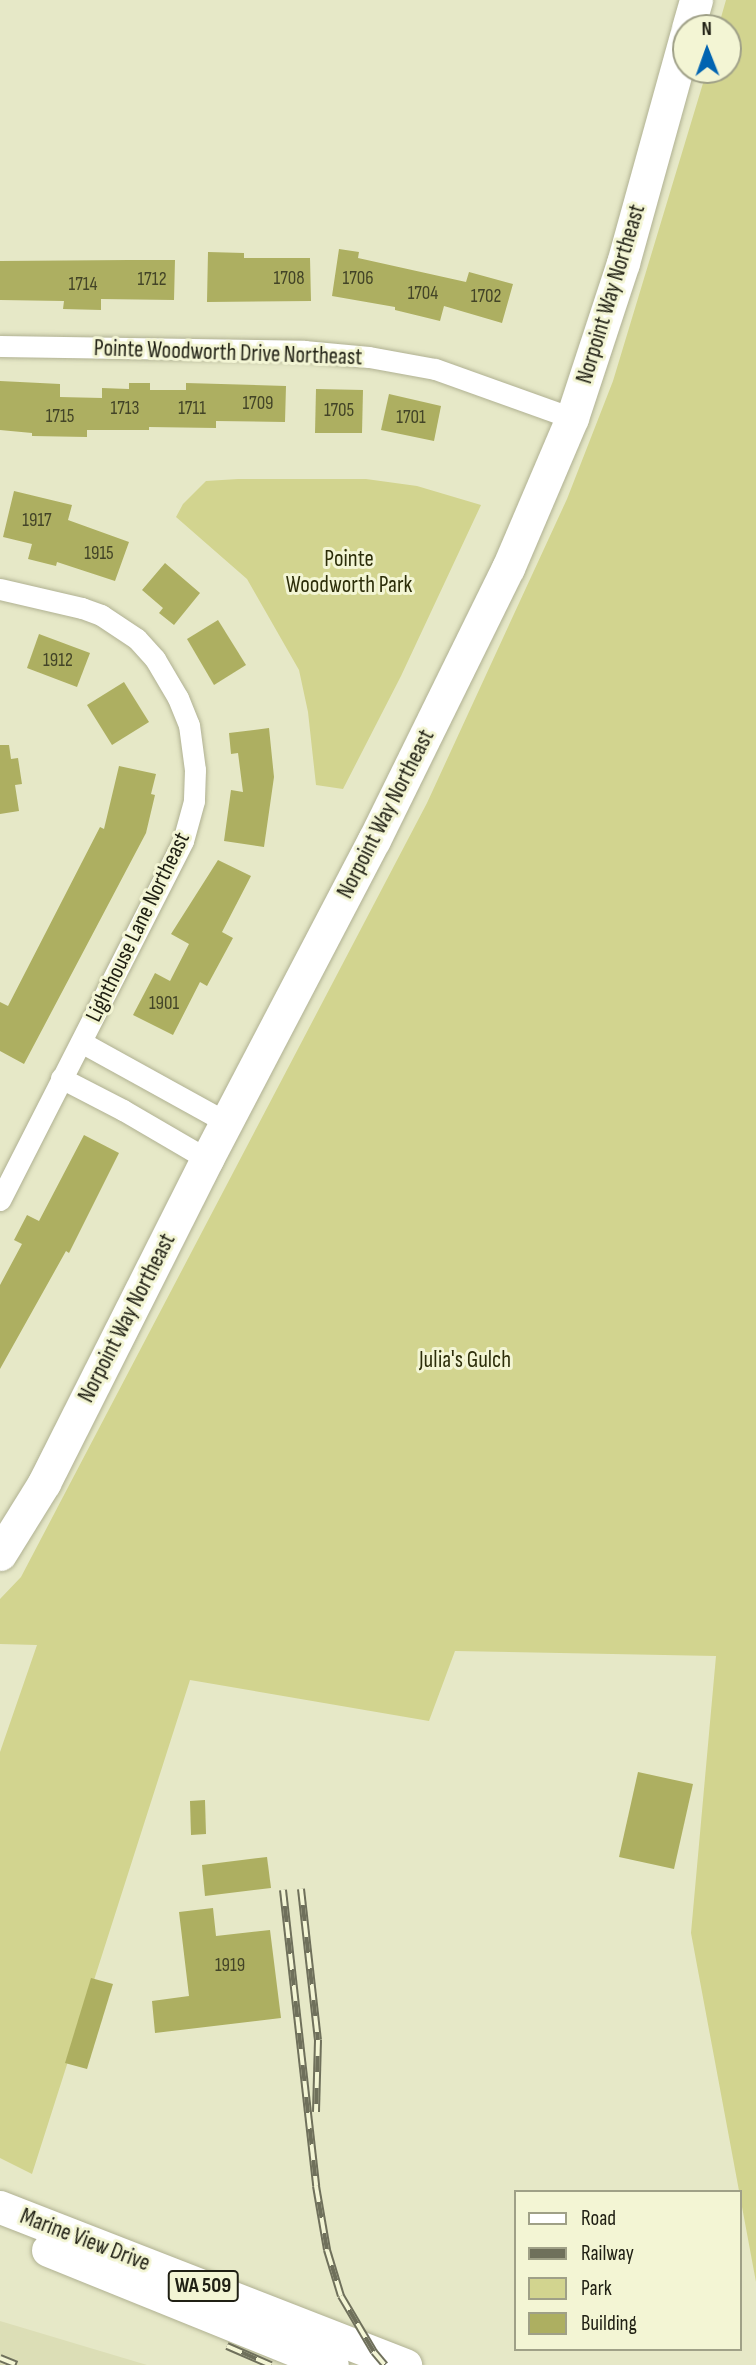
<!DOCTYPE html>
<style>
body{margin:0}
#map{position:relative;width:756px;height:2365px;overflow:hidden;background:#e6e8c7;font-family:"Sofia Sans Condensed",sans-serif}
div>[style]{position:absolute}
[style*='--x']{left:calc(var(--x)*1px);top:calc(var(--y)*1px);width:calc(var(--w)*1px);rotate:calc(var(--a)*1deg)}
.built>*{inset:0;background:#dcdeb6}
.green>*{inset:0;background:#d2d48f}
.building>*{inset:0;background:#adaf61}
.roads{filter:drop-shadow(0 0 2px #b0b192) drop-shadow(0 0 2px #b0b192)}
.minor>*{height:21px;margin:-10.5px;padding:0 10.5px;transform-origin:10.5px;border-radius:10.5px;background:#fff}
.primary>*{height:33px;margin:-16.5px;padding:0 16.5px;transform-origin:16.5px;border-radius:16.5px;background:#fff}
.rail>*{height:8px;margin-top:-4px;transform-origin:0;background:repeating-linear-gradient(90deg,#f3f5d4 0 16px,#6f705b 0 32px);box-sizing:border-box;border-block:2px solid #6f705b}
span{translate:-50% -50%;white-space:nowrap;text-align:center;line-height:1.15;-webkit-text-stroke:6px #f3f5d4;paint-order:stroke}
.number-label{font-size:19px;color:#434427}
.number-label span{-webkit-text-stroke-width:0}
.shield-label span{padding:2px 5px;background:#f3f5d4;border:2px solid;border-radius:5px;-webkit-text-stroke-width:0}
.shield-label{font-size:21px;color:#202014;font-weight:700}
.street-label{font-size:23px;color:#202014}
.park-label{font-size:23px;color:#2c2d09}
.legend{position:absolute;left:514px;top:2190px;width:228px;height:161px;box-sizing:border-box;background:#f3f5d4;border:2px solid #9fa087;margin:0;padding:9px 12px;list-style:none;font-size:21px;color:#202014}
.legend li{display:flex;align-items:center;gap:14px;height:35px}
.legend b{width:35px;border:2px solid #9fa087}
.north{position:absolute;left:672px;top:14px;width:70px;height:70px;box-sizing:border-box;background:#f3f5d4;border:2px solid #9fa087;border-radius:50%;rotate:359deg;font-size:19px;font-weight:700;line-height:28px;text-align:center;color:#202014}
.north::after{content:'';display:block;margin:auto;width:24px;height:32px;background:#0164b1;clip-path:polygon(50% 0,100% 100%,50% 72%,0 100%)}
</style>
<div id="map">
<div class="built">
<i style="clip-path:polygon(0 2321px,147px 2365px,0 2365px)"></i>
</div>
<div class="green">
<i style="clip-path:polygon(726px 0,756px 0,756px 2282px,691px 1933px,716px 1656px,455px 1651px,429px 1721px,190px 1680px,32px 2174px,0 2158px,0 1752px,37px 1645px,0 1644px,0 1599px,21px 1577px,427px 803px,567px 499px,613px 381px,707px 70px,728px 70px,728px 28px,718px 28px)"></i>
<i style="clip-path:polygon(238px 479px,366px 479px,417px 486px,481px 505px,401px 676px,343px 789px,316px 785px,308px 712px,299px 670px,247px 579px,176px 517px,183px 504px,206px 481px)"></i>
</div>
<div class="building">
<i style="clip-path:polygon(339px 249px,359px 252px,358px 258px,466px 282px,469px 272px,513px 284px,502px 323px,444px 306px,440px 321px,395px 310px,395px 307px,332px 296px)"></i>
<i style="clip-path:polygon(208px 252px,244px 253px,244px 258px,310px 258px,311px 301px,207px 302px)"></i>
<i style="clip-path:polygon(129px 260px,175px 260px,174px 300px,101px 299px,101px 310px,63px 309px,64px 301px,0 300px,0 261px)"></i>
<i style="clip-path:polygon(0 381px,60px 384px,60px 397px,102px 398px,102px 388px,129px 389px,129px 383px,150px 383px,150px 390px,186px 390px,186px 383px,286px 386px,285px 422px,216px 421px,216px 428px,149px 427px,149px 430px,87px 430px,87px 437px,32px 436px,32px 433px,0 430px)"></i>
<i style="clip-path:polygon(316px 389px,363px 390px,362px 433px,315px 433px)"></i>
<i style="clip-path:polygon(389px 394px,441px 406px,434px 441px,381px 430px)"></i>
<i style="clip-path:polygon(14px 491px,72px 505px,68px 520px,129px 542px,115px 581px,57px 562px,56px 566px,28px 559px,32px 544px,3px 537px)"></i>
<i style="clip-path:polygon(165px 563px,200px 593px,174px 625px,159px 613px,163px 608px,142px 590px)"></i>
<i style="clip-path:polygon(218px 620px,246px 665px,214px 685px,187px 639px)"></i>
<i style="clip-path:polygon(39px 634px,90px 653px,77px 687px,27px 668px)"></i>
<i style="clip-path:polygon(124px 682px,149px 722px,112px 745px,87px 705px)"></i>
<i style="clip-path:polygon(269px 728px,274px 777px,264px 847px,224px 841px,231px 790px,243px 792px,238px 753px,231px 754px,229px 733px)"></i>
<i style="clip-path:polygon(0 745px,9px 745px,11px 759px,18px 758px,22px 784px,15px 785px,19px 811px,0 814px)"></i>
<i style="clip-path:polygon(119px 766px,156px 774px,151px 794px,155px 795px,146px 833px,24px 1064px,0 1051px,0 1002px,8px 1006px,100px 827px,104px 829px)"></i>
<i style="clip-path:polygon(218px 860px,251px 876px,222px 932px,233px 938px,207px 986px,200px 982px,173px 1035px,133px 1015px,155px 973px,170px 981px,189px 944px,171px 934px)"></i>
<i style="clip-path:polygon(84px 1135px,119px 1153px,69px 1253px,66px 1251px,0 1369px,0 1285px,22px 1244px,14px 1240px,27px 1215px,39px 1221px)"></i>
<i style="clip-path:polygon(638px 1772px,693px 1784px,674px 1869px,619px 1857px)"></i>
<i style="clip-path:polygon(205px 1800px,206px 1834px,191px 1835px,190px 1801px)"></i>
<i style="clip-path:polygon(267px 1857px,271px 1888px,205px 1896px,202px 1865px)"></i>
<i style="clip-path:polygon(213px 1908px,216px 1936px,270px 1930px,281px 2018px,155px 2033px,152px 2001px,189px 1996px,179px 1912px)"></i>
<i style="clip-path:polygon(91px 1978px,113px 1984px,87px 2069px,65px 2063px)"></i>
</div>
<div class="roads">
<div class="minor">
<i style="--x:0;--y:346;--w:304;--a:0.9"></i>
<i style="--x:304;--y:351;--w:65;--a:5.3"></i>
<i style="--x:369;--y:357;--w:67;--a:10.3"></i>
<i style="--x:435;--y:369;--w:145;--a:19.7"></i>
<i style="--x:0;--y:589;--w:84;--a:13"></i>
<i style="--x:82;--y:608;--w:20;--a:20"></i>
<i style="--x:101;--y:615;--w:43;--a:33.7"></i>
<i style="--x:137;--y:639;--w:27;--a:48"></i>
<i style="--x:155;--y:659;--w:45;--a:59.5"></i>
<i style="--x:178;--y:698;--w:29;--a:68"></i>
<i style="--x:189;--y:725;--w:45;--a:82.4"></i>
<i style="--x:195;--y:770;--w:31;--a:92"></i>
<i style="--x:194;--y:801;--w:41;--a:105.4"></i>
<i style="--x:183;--y:841;--w:403;--a:117"></i>
<i style="--x:81;--y:1042;--w:166;--a:28.9"></i>
<i style="--x:61;--y:1078;--w:70;--a:27.3"></i>
<i style="--x:123;--y:1110;--w:97;--a:30.3"></i>
</div>
<div class="primary">
<i style="--x:688;--y:28;--w:29;--a:-74"></i>
<i style="--x:0;--y:1554;--w:84;--a:-58.2"></i>
<i style="--x:44;--y:1483;--w:363;--a:-63.3"></i>
<i style="--x:207;--y:1159;--w:360;--a:-62.4"></i>
<i style="--x:374;--y:840;--w:303;--a:-63.8"></i>
<i style="--x:508;--y:568;--w:163;--a:-66.9"></i>
<i style="--x:572;--y:418;--w:163;--a:-71.8"></i>
<i style="--x:623;--y:263;--w:236;--a:-74.5"></i>
<i style="--x:0;--y:2207;--w:435;--a:21.3"></i>
<i style="--x:48;--y:2250;--w:306;--a:22"></i>
</div>
</div>
<div class="rail">
<i style="--x:301;--y:1889;--w:152;--a:83.6"></i>
<i style="--x:318;--y:2040;--w:72;--a:91.6"></i>
<i style="--x:283;--y:1890;--w:298;--a:83.6"></i>
<i style="--x:316;--y:2186;--w:65;--a:80.2"></i>
<i style="--x:327;--y:2250;--w:48;--a:73.1"></i>
<i style="--x:341;--y:2296;--w:65;--a:59.5"></i>
<i style="--x:374;--y:2352;--w:17;--a:50"></i>
<i style="--x:227;--y:2346;--w:48;--a:23.4"></i>
<i style="--x:0;--y:2358;--w:18;--a:22"></i>
</div>
<div class="number-label">
<span style="left:289px;top:279px">1708</span>
<span style="left:358px;top:279px">1706</span>
<span style="left:152px;top:280px">1712</span>
<span style="left:83px;top:285px">1714</span>
<span style="left:423px;top:294px">1704</span>
<span style="left:486px;top:297px">1702</span>
<span style="left:258px;top:404px">1709</span>
<span style="left:125px;top:409px">1713</span>
<span style="left:192px;top:409px">1711</span>
<span style="left:339px;top:411px">1705</span>
<span style="left:60px;top:417px">1715</span>
<span style="left:411px;top:418px">1701</span>
<span style="left:37px;top:521px">1917</span>
<span style="left:99px;top:554px">1915</span>
<span style="left:58px;top:661px">1912</span>
<span style="left:164px;top:1004px">1901</span>
<span style="left:230px;top:1966px">1919</span>
</div>
<div class="shield-label">
<span style="left:203px;top:2286px">WA 509</span>
</div>
<div class="street-label">
<span style="left:611px;top:294px;rotate:-73deg">Norpoint Way Northeast</span>
<span style="left:228px;top:353px;rotate:2deg">Pointe Woodworth Drive Northeast</span>
<span style="left:386px;top:814px;rotate:-63deg">Norpoint Way Northeast</span>
<span style="left:138px;top:927px;rotate:-64deg">Lighthouse Lane Northeast</span>
<span style="left:127px;top:1318px;rotate:-63deg">Norpoint Way Northeast</span>
<span style="left:85px;top:2240px;rotate:21deg">Marine View Drive</span>
</div>
<div class="park-label">
<span style="left:349px;top:572px">Pointe<br>Woodworth Park</span>
<span style="left:465px;top:1360px">Julia's Gulch</span>
</div>
<ul class="legend">
<li><b style="height:9px;background:#fff"></b>Road</li>
<li><b style="height:9px;background:#6f705b"></b>Railway</li>
<li><b style="height:19px;background:#d2d48f"></b>Park</li>
<li><b style="height:19px;background:#adaf61"></b>Building</li>
</ul>
<div class="north">N</div>
</div>
